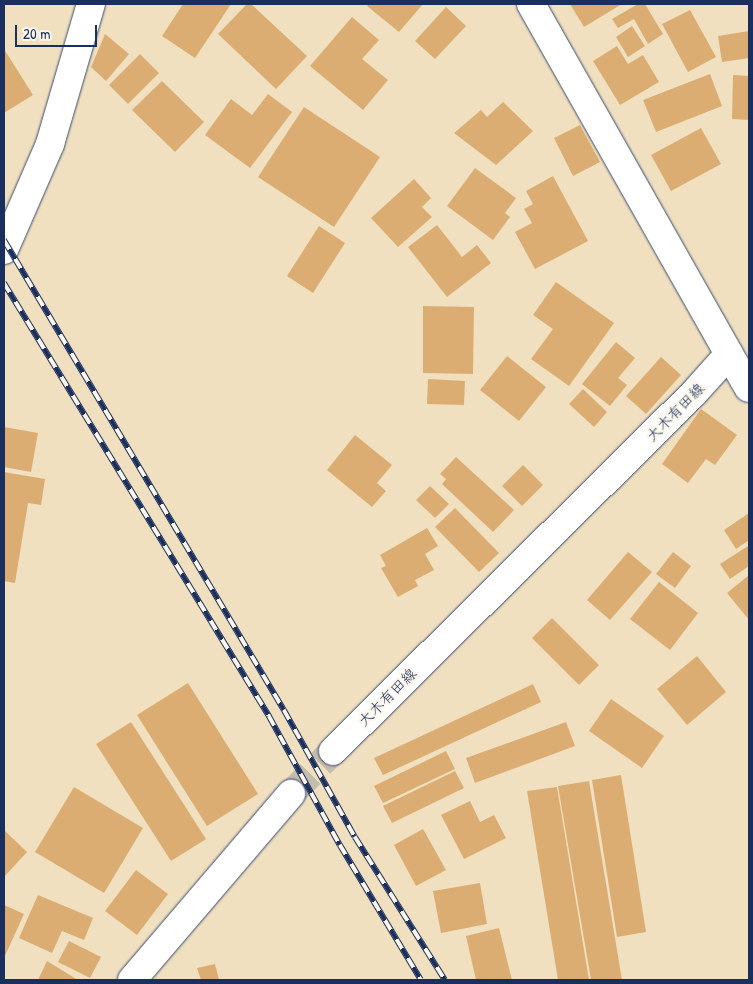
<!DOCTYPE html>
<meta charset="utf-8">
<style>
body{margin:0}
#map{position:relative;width:753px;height:984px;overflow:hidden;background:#f0e0c0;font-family:"Patrick Hand","Klee One",sans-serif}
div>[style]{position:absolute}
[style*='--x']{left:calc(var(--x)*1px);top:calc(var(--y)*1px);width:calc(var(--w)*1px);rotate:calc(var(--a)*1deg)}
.building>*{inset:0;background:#dcad72}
.major-tunnel>*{height:28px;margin-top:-14px;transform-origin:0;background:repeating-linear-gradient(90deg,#c5bdac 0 28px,transparent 0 42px)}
.roads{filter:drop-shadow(0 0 1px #3b4a6d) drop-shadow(0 0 1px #3b4a6d)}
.minor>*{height:28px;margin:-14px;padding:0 14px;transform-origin:14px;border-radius:14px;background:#fff}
.major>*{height:28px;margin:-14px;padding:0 14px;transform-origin:14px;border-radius:14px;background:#fff}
.rail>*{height:5.5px;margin-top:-2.75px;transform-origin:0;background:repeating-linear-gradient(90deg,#fbf7ec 0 11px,#1b2f5e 0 22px);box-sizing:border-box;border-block:1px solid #1b2f5e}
span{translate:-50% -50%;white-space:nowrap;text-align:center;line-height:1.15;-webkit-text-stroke:4.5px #fbf7ec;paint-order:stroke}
.street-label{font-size:15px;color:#1b2f5e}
.frame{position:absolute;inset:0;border:5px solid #1b2f5e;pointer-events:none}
.scale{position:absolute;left:15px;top:25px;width:82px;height:22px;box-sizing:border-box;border:2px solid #1b2f5e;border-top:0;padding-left:6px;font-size:15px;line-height:18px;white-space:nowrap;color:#1b2f5e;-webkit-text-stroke:4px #fbf7ec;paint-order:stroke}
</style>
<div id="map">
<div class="building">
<i style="clip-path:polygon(183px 4px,231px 4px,195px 58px,162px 36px)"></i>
<i style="clip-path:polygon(247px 4px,251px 4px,307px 56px,276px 89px,218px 34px)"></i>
<i style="clip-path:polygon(369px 4px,423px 4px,399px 32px,367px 6px)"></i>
<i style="clip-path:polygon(570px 4px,622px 4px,584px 27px)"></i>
<i style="clip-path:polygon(638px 4px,645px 4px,663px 34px,648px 44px,634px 19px,618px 28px,612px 19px)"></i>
<i style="clip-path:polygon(446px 7px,466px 26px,435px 59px,415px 41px)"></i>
<i style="clip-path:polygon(690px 10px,716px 57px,688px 72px,662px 24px)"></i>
<i style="clip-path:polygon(352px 17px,379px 40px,362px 59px,388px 80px,363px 110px,310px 66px)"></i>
<i style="clip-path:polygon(632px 26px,645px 46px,628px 57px,616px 37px)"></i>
<i style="clip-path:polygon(749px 31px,749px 58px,722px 62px,718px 36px)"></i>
<i style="clip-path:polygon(105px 34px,129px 54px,106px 81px,91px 67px)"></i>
<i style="clip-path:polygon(617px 46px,628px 64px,643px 55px,659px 82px,620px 105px,593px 61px)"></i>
<i style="clip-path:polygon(4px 49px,33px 95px,4px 113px)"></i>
<i style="clip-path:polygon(140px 54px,159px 73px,128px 104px,109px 85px)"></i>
<i style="clip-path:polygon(710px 74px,722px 106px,656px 132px,643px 100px)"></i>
<i style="clip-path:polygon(733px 75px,749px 76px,749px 120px,732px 119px)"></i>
<i style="clip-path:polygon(162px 81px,204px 122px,175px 152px,132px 110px)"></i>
<i style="clip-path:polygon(268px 94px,292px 112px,250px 168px,205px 135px,231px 99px,252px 115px)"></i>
<i style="clip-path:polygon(503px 102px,533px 131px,496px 165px,454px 133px,481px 110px,487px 117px)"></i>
<i style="clip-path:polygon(304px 107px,380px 157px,334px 227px,258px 177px)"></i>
<i style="clip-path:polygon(580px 125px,600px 162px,573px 176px,554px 138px)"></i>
<i style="clip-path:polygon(701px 128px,721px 164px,671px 191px,651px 155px)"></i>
<i style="clip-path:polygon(475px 168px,516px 198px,505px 213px,510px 217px,493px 240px,447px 206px)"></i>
<i style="clip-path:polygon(553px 176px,588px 241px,535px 269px,515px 232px,532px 223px,524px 209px,533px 204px,526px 191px)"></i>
<i style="clip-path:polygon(414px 179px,431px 198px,422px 207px,432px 217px,398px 247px,371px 218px)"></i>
<i style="clip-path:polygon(437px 225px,462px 257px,477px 245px,491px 263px,447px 297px,408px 247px)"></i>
<i style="clip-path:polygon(319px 226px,345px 243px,313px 293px,287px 276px)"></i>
<i style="clip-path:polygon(556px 282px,614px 323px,569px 386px,531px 359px,553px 329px,533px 315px)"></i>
<i style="clip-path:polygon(423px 306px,474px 307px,473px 374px,423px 373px)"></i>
<i style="clip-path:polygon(616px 342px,635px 358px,618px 378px,627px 385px,610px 406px,582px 384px)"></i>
<i style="clip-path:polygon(507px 356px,546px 387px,519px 421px,480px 390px)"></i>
<i style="clip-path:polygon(661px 357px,681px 375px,646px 414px,626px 396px)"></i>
<i style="clip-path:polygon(428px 379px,465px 381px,464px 405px,427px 404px)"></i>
<i style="clip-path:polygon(583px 389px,607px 412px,594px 427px,569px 404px)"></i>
<i style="clip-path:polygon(701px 409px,737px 435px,715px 465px,706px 459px,688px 483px,662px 464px)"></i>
<i style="clip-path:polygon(4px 427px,38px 433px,31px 472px,4px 467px)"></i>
<i style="clip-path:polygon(355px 435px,392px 465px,377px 483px,386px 491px,372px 507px,327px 470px)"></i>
<i style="clip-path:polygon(456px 457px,514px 510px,493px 532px,442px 484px,446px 479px,440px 474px)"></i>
<i style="clip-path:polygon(523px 465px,543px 485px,522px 506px,502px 486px)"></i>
<i style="clip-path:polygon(4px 472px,45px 479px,41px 505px,28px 503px,15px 583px,4px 581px)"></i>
<i style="clip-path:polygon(430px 486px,449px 504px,435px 518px,416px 500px)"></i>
<i style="clip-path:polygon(455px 508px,499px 553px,479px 572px,435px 527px)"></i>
<i style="clip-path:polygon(749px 513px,749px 540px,736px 549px,724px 530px)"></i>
<i style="clip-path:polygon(427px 528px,438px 546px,425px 554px,434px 570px,415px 580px,418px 586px,398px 597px,381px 568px,386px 566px,380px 555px)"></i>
<i style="clip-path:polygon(748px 546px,749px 566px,730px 579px,720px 564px)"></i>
<i style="clip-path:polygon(628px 552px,652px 572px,610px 620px,587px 600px)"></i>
<i style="clip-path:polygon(673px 552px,691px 566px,675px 588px,656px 574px)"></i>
<i style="clip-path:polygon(749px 575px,749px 620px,727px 593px)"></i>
<i style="clip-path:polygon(659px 582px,698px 613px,670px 650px,630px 619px)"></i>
<i style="clip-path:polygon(552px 618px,599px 665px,579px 685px,532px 638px)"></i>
<i style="clip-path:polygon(697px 656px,726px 692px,687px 725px,657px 689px)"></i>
<i style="clip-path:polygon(188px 683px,258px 794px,207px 826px,137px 715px)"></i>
<i style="clip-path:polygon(533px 684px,541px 702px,383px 775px,374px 758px)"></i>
<i style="clip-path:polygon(611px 699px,664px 736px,642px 768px,589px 731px)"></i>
<i style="clip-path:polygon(131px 722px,206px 839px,171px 861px,96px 744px)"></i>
<i style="clip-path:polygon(566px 722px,575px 746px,475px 783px,466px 758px)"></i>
<i style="clip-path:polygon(446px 751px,455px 769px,383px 803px,374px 786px)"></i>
<i style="clip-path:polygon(455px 771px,464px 788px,392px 823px,383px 806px)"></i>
<i style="clip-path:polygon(621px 775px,646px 932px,617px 937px,592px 780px)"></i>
<i style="clip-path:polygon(589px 781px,622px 980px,591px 980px,558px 786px)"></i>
<i style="clip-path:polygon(74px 787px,143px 828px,104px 893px,35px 852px)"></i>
<i style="clip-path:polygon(557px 787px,589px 980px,558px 980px,527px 791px)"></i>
<i style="clip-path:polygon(470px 801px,480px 822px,494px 815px,506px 838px,464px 859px,441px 815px)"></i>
<i style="clip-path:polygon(423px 829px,446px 870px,416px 886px,394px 845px)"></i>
<i style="clip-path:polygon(4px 830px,27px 852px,4px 877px)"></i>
<i style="clip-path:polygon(136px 870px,168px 894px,137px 935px,105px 911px)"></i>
<i style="clip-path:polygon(480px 883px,487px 924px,441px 933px,433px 891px)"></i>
<i style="clip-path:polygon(38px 895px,93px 918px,84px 940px,62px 931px,52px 953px,19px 938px)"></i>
<i style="clip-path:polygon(4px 905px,24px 914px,4px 958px)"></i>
<i style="clip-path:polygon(499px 928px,512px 980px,476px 980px,466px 936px)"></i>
<i style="clip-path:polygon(69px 941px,101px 957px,90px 978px,58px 962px)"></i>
<i style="clip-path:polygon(47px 961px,78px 980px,38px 980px)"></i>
<i style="clip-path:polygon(215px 964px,219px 980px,201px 980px,197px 968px)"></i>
</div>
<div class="major-tunnel">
<i style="--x:291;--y:794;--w:60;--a:-45.7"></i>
</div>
<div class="roads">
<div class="minor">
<i style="--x:4;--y:250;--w:116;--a:-66.5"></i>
<i style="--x:50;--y:144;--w:146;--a:-73.7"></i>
<i style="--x:729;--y:354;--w:39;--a:60"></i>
</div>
<div class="major">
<i style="--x:333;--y:751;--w:508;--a:-44.76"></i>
<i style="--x:694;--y:393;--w:52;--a:-48.1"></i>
<i style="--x:729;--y:354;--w:402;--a:-119.5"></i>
<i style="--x:132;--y:980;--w:245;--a:-49.5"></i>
</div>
</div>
<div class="rail">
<i style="--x:4;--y:240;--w:547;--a:59.22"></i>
<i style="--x:284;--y:710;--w:145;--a:60.8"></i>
<i style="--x:355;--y:837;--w:169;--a:57.8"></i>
<i style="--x:4;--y:283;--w:508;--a:58.53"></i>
<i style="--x:269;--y:716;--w:147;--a:61.2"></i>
<i style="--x:340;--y:845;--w:157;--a:59"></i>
</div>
<div class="street-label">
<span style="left:675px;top:412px;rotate:-45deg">大木有田線</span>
<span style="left:387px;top:697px;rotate:-45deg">大木有田線</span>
</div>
<div class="frame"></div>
<div class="scale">20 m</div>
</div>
